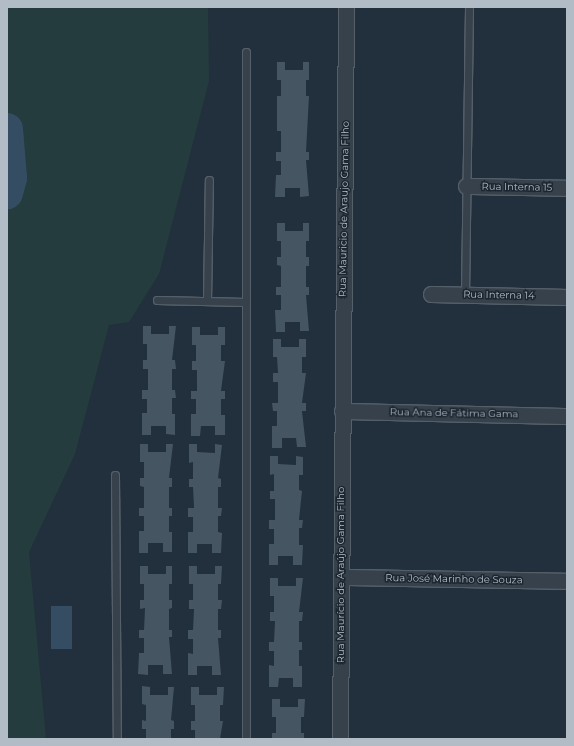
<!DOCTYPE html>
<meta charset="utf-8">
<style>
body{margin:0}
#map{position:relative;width:574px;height:746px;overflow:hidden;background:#222f3c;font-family:Montserrat,sans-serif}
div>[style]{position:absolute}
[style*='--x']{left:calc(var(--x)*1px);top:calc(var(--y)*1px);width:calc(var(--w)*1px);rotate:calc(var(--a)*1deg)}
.green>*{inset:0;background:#243c3d}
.water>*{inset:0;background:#354d63;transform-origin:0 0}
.river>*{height:32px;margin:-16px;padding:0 16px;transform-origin:16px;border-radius:16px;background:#354d63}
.building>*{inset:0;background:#465562}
.roads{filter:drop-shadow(1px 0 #545f6a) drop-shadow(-1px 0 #545f6a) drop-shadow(0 1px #545f6a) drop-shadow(0 -1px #545f6a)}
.service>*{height:7px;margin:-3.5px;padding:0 3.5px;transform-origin:3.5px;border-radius:3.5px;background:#36414c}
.minor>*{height:15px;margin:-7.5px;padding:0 7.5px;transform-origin:7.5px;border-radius:7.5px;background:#36414c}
span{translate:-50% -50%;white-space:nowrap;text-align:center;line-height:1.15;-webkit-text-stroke:3px #1b2630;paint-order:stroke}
.street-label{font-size:10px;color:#b1bcc7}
.frame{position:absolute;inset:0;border:8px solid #b1bcc7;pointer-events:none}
</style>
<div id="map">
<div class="green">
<div style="clip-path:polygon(7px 7px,208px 7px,209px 81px,159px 274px,129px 322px,109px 325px,75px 454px,29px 552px,46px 739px,7px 739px)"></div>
</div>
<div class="water">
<div style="left:51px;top:606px;width:21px;height:43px"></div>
</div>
<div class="river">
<div style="--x:7;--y:129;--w:49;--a:85.3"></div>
<div style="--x:11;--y:178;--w:16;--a:105"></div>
</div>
<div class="building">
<div style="clip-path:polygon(277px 62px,285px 62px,285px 70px,303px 70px,303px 62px,309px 62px,309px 80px,306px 80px,306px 96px,309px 96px,306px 152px,309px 152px,309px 160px,306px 160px,309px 196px,300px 197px,300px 188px,285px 188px,285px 197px,275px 197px,276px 175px,281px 175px,281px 161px,276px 161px,276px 152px,281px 152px,281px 131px,277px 131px,277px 96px,281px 96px,281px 80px,277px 80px)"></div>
<div style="clip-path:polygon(277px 223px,285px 223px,285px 231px,303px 231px,303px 223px,309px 223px,309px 241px,306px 241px,306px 257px,309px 257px,309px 266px,306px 266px,306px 287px,309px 287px,309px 295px,306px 295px,309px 331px,300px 331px,300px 322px,285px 322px,285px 332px,276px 332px,275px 310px,281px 310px,281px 295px,276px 295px,276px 287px,281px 287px,281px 266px,277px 265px,277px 257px,281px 257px,281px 241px,277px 241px)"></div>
<div style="clip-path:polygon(143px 326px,151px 326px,151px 334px,169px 334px,169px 326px,176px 326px,172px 360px,175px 360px,176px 369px,172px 369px,172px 390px,175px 390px,176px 398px,172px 398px,172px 414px,175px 414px,175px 435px,166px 434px,166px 426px,151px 426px,151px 435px,142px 435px,142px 413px,147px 413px,147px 399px,142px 399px,142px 390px,148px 390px,148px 369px,143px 369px,143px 360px,147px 360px,147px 344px,143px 344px)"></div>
<div style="clip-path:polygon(192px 327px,200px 327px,200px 335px,218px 335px,218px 327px,225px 327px,225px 345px,221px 345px,221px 361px,225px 361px,221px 391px,225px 391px,225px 399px,221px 399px,221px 415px,225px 415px,225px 435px,215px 435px,215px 426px,201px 426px,200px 436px,191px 436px,191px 414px,196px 414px,196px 399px,191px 399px,191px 391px,197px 391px,197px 370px,192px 370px,192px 361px,196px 361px,196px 345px,192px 345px)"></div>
<div style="clip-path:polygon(273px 339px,281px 339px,281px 347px,299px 347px,299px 339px,306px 339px,306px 357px,302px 357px,302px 373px,306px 373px,302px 403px,306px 403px,306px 411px,302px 411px,306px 447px,297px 447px,296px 438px,282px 438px,282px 448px,272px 448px,272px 426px,277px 426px,277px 411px,273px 411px,272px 403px,278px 403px,278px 382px,273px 382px,273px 373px,278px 373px,277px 357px,273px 357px)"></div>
<div style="clip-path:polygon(140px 444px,148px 444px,148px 452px,166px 452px,166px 444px,173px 444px,169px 478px,172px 478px,172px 487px,169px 487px,169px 508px,172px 508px,172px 516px,169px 516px,169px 532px,172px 532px,172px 552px,163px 552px,163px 543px,148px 543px,148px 553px,139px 553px,139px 531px,144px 531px,144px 516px,139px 516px,139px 508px,144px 508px,144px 487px,140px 486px,140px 478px,144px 478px,144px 462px,140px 462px)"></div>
<div style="clip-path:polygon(189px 444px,197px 444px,197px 452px,215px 453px,215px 444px,222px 445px,218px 478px,221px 479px,221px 487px,218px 487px,218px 508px,222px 508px,221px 516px,218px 516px,218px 532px,222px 533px,221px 553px,212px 553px,212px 544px,197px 544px,197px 553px,188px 553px,188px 532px,193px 532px,193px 517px,188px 517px,188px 508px,194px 508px,193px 487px,189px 487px,189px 479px,193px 479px,193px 462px,189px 463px)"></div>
<div style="clip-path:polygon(270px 456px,278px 456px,278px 464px,296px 465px,296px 456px,303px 457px,303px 475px,299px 475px,299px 490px,302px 491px,299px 520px,303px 520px,302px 528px,299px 528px,299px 545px,303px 545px,302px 565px,293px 565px,293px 556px,278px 556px,278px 565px,269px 565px,269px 544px,274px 544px,274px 529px,269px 529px,269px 520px,275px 520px,275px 499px,270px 499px,270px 491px,274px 491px,274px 474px,270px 475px)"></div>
<div style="clip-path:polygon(140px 566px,148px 566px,148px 574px,166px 574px,166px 566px,172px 566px,172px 584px,169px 584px,169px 600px,172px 600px,172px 608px,169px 609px,169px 630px,172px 630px,172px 637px,169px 637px,172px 674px,163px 674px,163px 665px,148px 665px,148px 675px,138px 674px,139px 653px,144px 653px,144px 638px,139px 638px,139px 630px,144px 630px,145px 608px,140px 609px,140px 600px,144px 600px,144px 584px,140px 584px)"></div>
<div style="clip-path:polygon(189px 566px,197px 566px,197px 574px,215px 574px,215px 566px,222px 566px,221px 584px,218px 584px,218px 600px,222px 600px,221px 609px,218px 609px,218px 630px,221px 630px,221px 638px,218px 638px,221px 675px,212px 675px,212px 666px,197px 666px,197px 675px,188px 675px,188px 653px,193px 654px,193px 639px,188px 639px,188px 630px,193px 630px,194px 609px,189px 609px,189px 600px,193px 600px,193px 584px,189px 584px)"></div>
<div style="clip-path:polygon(270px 578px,278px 578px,278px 586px,296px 586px,296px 578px,303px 578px,299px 612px,303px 612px,302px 621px,299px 621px,299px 642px,302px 642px,302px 650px,299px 650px,299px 666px,302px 666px,302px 687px,293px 687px,293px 678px,279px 678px,278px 687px,269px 687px,269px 665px,274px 666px,274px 651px,269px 651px,269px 642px,274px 642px,275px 621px,270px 621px,270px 612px,274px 612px,274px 596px,270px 596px)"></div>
<div style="clip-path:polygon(142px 686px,150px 687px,150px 695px,168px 695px,168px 687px,174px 687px,171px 720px,174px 721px,174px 729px,171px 729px,171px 739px,146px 739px,146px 729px,142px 729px,142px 720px,146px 721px,146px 705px,142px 704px)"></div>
<div style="clip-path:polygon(191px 687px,199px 687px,199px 695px,217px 695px,217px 687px,224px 687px,223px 705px,220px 705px,220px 721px,223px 721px,220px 739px,195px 739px,195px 730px,191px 730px,191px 721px,195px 721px,195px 705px,191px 705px)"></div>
<div style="clip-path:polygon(272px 699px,280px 699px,280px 707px,298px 707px,298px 699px,305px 699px,304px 717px,301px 717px,301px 733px,304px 733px,304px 739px,272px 739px,272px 733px,276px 733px,276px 717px,272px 717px)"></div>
</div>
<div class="roads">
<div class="service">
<div style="--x:246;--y:52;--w:687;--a:90"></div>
<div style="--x:465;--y:295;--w:288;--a:-89.2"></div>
<div style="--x:157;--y:300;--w:89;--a:1.3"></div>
<div style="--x:207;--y:301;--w:121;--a:-89.1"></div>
<div style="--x:115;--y:475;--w:264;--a:89.6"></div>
</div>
<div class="minor">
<div style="--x:466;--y:186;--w:101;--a:1.1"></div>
<div style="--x:431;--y:294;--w:136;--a:1.3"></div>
<div style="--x:342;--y:411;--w:225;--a:1.3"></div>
<div style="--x:341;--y:577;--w:226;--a:1"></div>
<div style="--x:340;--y:739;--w:732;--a:-89.53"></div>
</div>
</div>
<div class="street-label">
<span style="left:517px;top:187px;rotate:1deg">Rua Interna 15</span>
<span style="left:344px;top:209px;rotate:-89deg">Rua Mauricio de Araujo Gama Filho</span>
<span style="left:499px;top:295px;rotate:1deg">Rua Interna 14</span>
<span style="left:454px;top:413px;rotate:1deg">Rua Ana de Fátima Gama</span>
<span style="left:341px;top:575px;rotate:-90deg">Rua Maurício de Araújo Gama Filho</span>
<span style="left:454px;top:579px;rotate:1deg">Rua José Marinho de Souza</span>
</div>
<div class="frame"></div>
</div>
